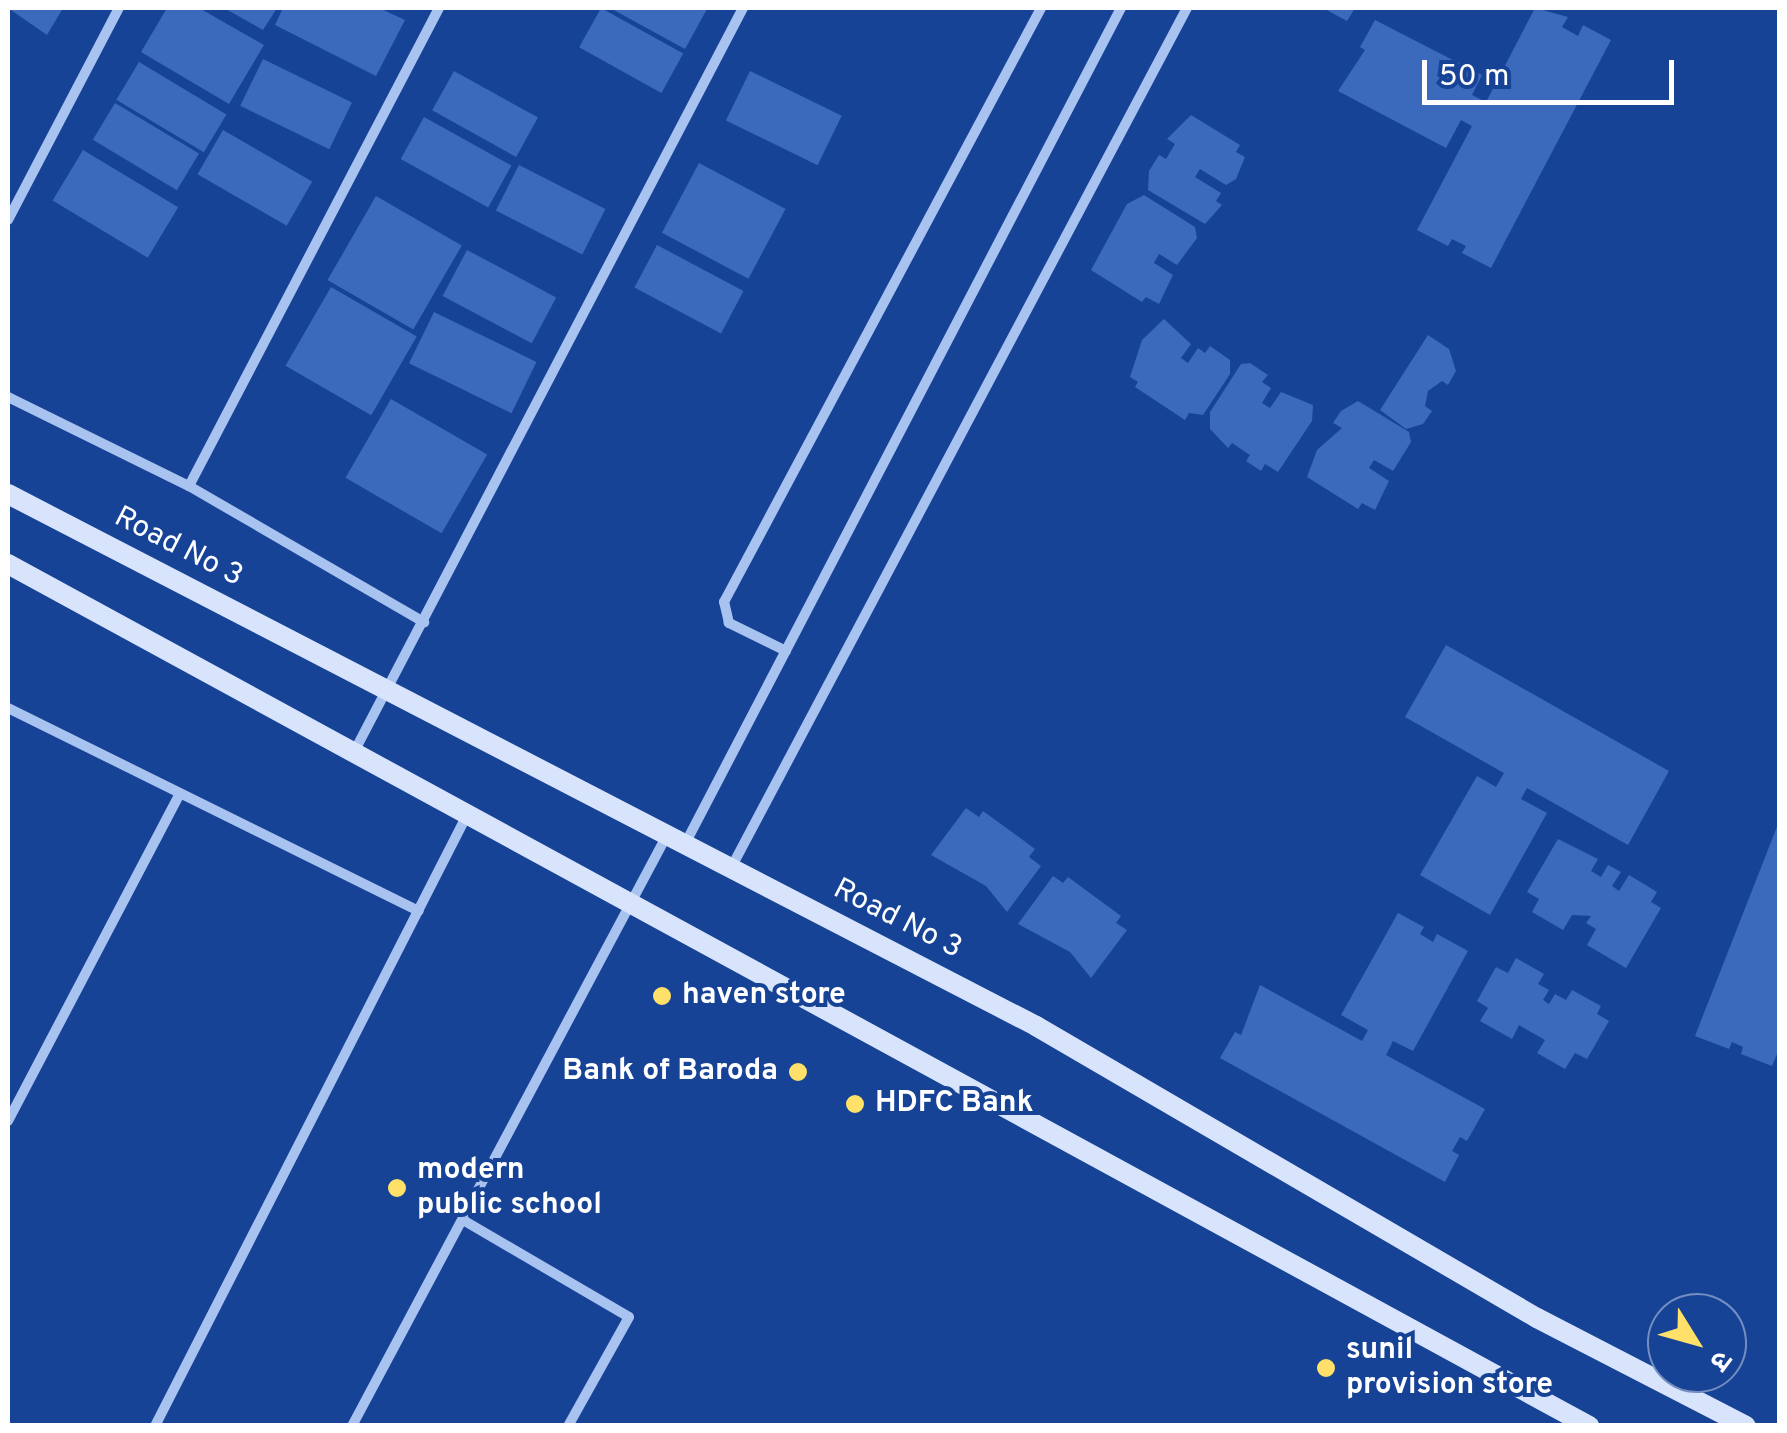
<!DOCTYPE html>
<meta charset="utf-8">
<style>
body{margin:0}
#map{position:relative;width:1787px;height:1433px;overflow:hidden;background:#174397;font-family:Overpass,"Noto Sans Devanagari",sans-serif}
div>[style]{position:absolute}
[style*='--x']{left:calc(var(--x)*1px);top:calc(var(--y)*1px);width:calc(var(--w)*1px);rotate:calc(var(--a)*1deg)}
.building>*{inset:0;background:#3b69bc;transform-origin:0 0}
.street>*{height:10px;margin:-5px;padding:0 5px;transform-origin:5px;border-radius:5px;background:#a9c3f1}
.secondary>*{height:20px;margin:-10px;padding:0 10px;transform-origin:10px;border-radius:10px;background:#d8e4fc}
.dots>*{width:28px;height:28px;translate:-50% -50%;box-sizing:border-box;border:5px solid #174397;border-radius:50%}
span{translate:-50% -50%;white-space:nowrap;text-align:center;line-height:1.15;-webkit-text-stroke:8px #174397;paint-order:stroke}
.street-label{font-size:30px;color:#fff}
.poi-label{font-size:30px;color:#fff;font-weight:700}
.left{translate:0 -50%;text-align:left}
.right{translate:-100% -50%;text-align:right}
.frame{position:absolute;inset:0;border:10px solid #fff;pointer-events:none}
.north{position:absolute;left:1647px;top:1293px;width:100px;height:100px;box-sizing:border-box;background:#174397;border:2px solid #748ec1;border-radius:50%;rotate:127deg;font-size:28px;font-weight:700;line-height:40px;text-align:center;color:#fff}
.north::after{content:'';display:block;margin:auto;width:35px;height:45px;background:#ffe169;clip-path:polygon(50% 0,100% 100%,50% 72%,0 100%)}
.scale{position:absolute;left:1422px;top:60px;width:252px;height:45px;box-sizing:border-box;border:5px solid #fff;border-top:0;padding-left:12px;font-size:30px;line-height:35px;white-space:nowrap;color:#fff;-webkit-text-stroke:8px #174397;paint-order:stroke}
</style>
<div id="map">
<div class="building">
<div style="clip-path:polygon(8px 8px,63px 8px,47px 35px)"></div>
<div style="clip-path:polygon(167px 8px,199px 8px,264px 45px,229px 104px,141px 52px)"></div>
<div style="clip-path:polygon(224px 8px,277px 8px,263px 30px)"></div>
<div style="clip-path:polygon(283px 8px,379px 8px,405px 20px,376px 76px,275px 25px)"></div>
<div style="left:601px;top:8px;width:94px;height:45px;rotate:29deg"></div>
<div style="clip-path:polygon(610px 8px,704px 8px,707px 9px,685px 49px)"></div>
<div style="clip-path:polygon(1323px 8px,1355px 8px,1347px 21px)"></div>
<div style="clip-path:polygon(1535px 8px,1568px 17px,1562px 27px,1578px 36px,1583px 25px,1611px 40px,1491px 268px,1462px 253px,1466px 246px,1452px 239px,1448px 246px,1417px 230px,1472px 126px,1461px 120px,1446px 148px,1338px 91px,1365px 50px,1360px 47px,1375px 20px,1482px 75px,1472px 95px,1486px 102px)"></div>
<div style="left:263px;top:59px;width:99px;height:52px;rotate:26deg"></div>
<div style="left:139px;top:62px;width:102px;height:44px;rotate:31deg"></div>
<div style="left:454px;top:71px;width:96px;height:45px;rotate:29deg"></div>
<div style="left:750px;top:71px;width:102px;height:55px;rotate:26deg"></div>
<div style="left:115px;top:103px;width:98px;height:43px;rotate:31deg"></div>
<div style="clip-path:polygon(1191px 115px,1240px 145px,1236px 152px,1245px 157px,1236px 179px,1226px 185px,1200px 169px,1195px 177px,1221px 193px,1216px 201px,1222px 205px,1205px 224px,1148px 190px,1149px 171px,1159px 155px,1166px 159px,1175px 144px,1167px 139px)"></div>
<div style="left:424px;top:117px;width:100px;height:48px;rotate:29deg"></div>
<div style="left:223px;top:130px;width:103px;height:51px;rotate:30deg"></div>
<div style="left:83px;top:150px;width:111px;height:59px;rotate:31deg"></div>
<div style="left:699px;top:163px;width:98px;height:79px;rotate:28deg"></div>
<div style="left:519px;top:165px;width:97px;height:51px;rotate:27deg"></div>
<div style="clip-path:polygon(1144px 195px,1195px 227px,1197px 238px,1177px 265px,1159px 254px,1154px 263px,1173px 275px,1159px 304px,1146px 297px,1142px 302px,1091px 270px,1127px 204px)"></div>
<div style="left:376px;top:196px;width:99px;height:97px;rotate:30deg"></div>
<div style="left:657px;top:245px;width:98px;height:48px;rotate:28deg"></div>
<div style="left:467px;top:250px;width:101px;height:52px;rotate:28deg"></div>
<div style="left:331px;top:287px;width:99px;height:91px;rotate:30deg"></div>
<div style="left:434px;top:312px;width:114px;height:57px;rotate:26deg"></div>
<div style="clip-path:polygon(1164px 319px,1191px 344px,1181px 358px,1188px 363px,1198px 348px,1205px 353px,1210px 346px,1230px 360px,1230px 374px,1203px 415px,1189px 413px,1185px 420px,1135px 387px,1138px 382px,1130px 377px,1142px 340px)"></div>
<div style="clip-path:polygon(1428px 335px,1449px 349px,1456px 371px,1448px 385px,1442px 381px,1428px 391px,1425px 406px,1432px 411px,1423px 424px,1406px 429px,1380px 410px)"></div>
<div style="clip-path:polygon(1250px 363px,1268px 375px,1262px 382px,1271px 388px,1262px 403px,1270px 408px,1281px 392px,1313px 405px,1312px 421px,1278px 472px,1265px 464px,1261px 471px,1246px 461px,1250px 455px,1232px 443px,1228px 448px,1210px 429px,1210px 412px,1241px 364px)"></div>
<div style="left:391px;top:399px;width:111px;height:91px;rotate:30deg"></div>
<div style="clip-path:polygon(1358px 401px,1409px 432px,1411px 442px,1393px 471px,1374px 460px,1369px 468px,1389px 481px,1375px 510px,1362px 503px,1358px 509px,1307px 477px,1317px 450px,1342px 428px,1333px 423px,1341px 411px)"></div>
<div style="clip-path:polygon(1446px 645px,1669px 771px,1628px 845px,1527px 788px,1521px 799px,1547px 813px,1490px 915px,1420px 875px,1477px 776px,1496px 787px,1504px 773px,1405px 717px)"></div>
<div style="clip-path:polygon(966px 808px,979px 817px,983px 811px,1035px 849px,1029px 857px,1041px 866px,1007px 912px,986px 886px,931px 855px)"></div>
<div style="clip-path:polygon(1780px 819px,1780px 1047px,1772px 1066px,1741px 1054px,1743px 1047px,1732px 1042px,1729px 1049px,1695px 1036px)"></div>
<div style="clip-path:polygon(1558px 839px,1598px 859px,1591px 871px,1601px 877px,1608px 865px,1621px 872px,1612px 886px,1619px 891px,1629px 875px,1657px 892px,1651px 902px,1661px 908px,1626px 968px,1587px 945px,1596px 929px,1586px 923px,1591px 916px,1572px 915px,1563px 930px,1532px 912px,1539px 899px,1527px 892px)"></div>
<div style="clip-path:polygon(1053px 876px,1063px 883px,1068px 877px,1121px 916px,1116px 923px,1127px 930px,1091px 978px,1070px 952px,1018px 924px)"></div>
<div style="clip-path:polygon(1398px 913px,1424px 927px,1420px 934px,1433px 942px,1437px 934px,1468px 951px,1413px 1051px,1393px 1041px,1386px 1055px,1485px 1109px,1467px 1141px,1460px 1137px,1452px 1151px,1459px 1155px,1445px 1182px,1220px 1058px,1235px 1032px,1241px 1035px,1260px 985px,1362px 1041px,1368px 1030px,1341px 1015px)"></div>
<div style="clip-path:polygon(1516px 958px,1544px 974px,1538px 984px,1549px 990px,1543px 1000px,1549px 1004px,1555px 994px,1566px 1000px,1572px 990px,1601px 1006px,1597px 1014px,1609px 1021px,1587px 1059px,1575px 1053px,1565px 1069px,1537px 1053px,1545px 1040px,1519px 1025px,1512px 1039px,1480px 1021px,1488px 1008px,1477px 1001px,1496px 967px,1508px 973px)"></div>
</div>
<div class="street">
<div style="--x:8;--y:220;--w:239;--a:-62.4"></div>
<div style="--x:8;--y:397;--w:202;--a:26.2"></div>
<div style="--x:189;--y:486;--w:272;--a:30.1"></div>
<div style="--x:189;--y:486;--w:539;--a:-62.39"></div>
<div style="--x:786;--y:651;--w:64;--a:-153.8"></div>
<div style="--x:729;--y:623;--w:22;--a:-103"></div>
<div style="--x:724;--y:602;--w:673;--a:-61.91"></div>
<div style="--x:8;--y:708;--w:458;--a:26.3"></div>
<div style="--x:354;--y:752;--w:840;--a:-62.4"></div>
<div style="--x:685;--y:844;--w:943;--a:-62.46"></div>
<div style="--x:731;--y:868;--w:973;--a:-62.07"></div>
<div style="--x:8;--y:1121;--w:370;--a:-62.3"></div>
<div style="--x:463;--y:1220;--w:192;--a:30.3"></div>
<div style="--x:629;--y:1317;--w:125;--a:119.2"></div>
<div style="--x:155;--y:1426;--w:686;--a:-62.95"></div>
<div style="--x:352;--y:1426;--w:670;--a:-61.94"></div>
</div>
<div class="secondary">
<div style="--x:8;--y:494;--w:1158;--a:27.36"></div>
<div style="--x:1036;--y:1026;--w:580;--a:30.24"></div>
<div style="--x:1537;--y:1318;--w:235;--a:27.3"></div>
<div style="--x:8;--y:564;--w:1801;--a:28.6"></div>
</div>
<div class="dots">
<div style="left:662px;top:996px;background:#ffe169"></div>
<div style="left:798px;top:1072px;background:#ffe169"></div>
<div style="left:855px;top:1104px;background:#ffe169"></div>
<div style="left:397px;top:1188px;background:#ffe169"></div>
<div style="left:1326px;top:1368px;background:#ffe169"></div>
</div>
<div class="street-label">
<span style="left:178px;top:548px;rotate:27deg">Road No 3</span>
<span style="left:897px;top:920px;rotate:27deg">Road No 3</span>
</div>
<div class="poi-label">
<span class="left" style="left:682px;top:996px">haven store</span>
<span class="right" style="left:778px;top:1072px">Bank of Baroda</span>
<span class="left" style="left:875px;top:1104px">HDFC Bank</span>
<span class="left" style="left:417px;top:1188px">modern<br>public school</span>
<span class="left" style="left:1346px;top:1368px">sunil<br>provision store</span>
</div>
<div class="frame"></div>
<div class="north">उ</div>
<div class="scale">50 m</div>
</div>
